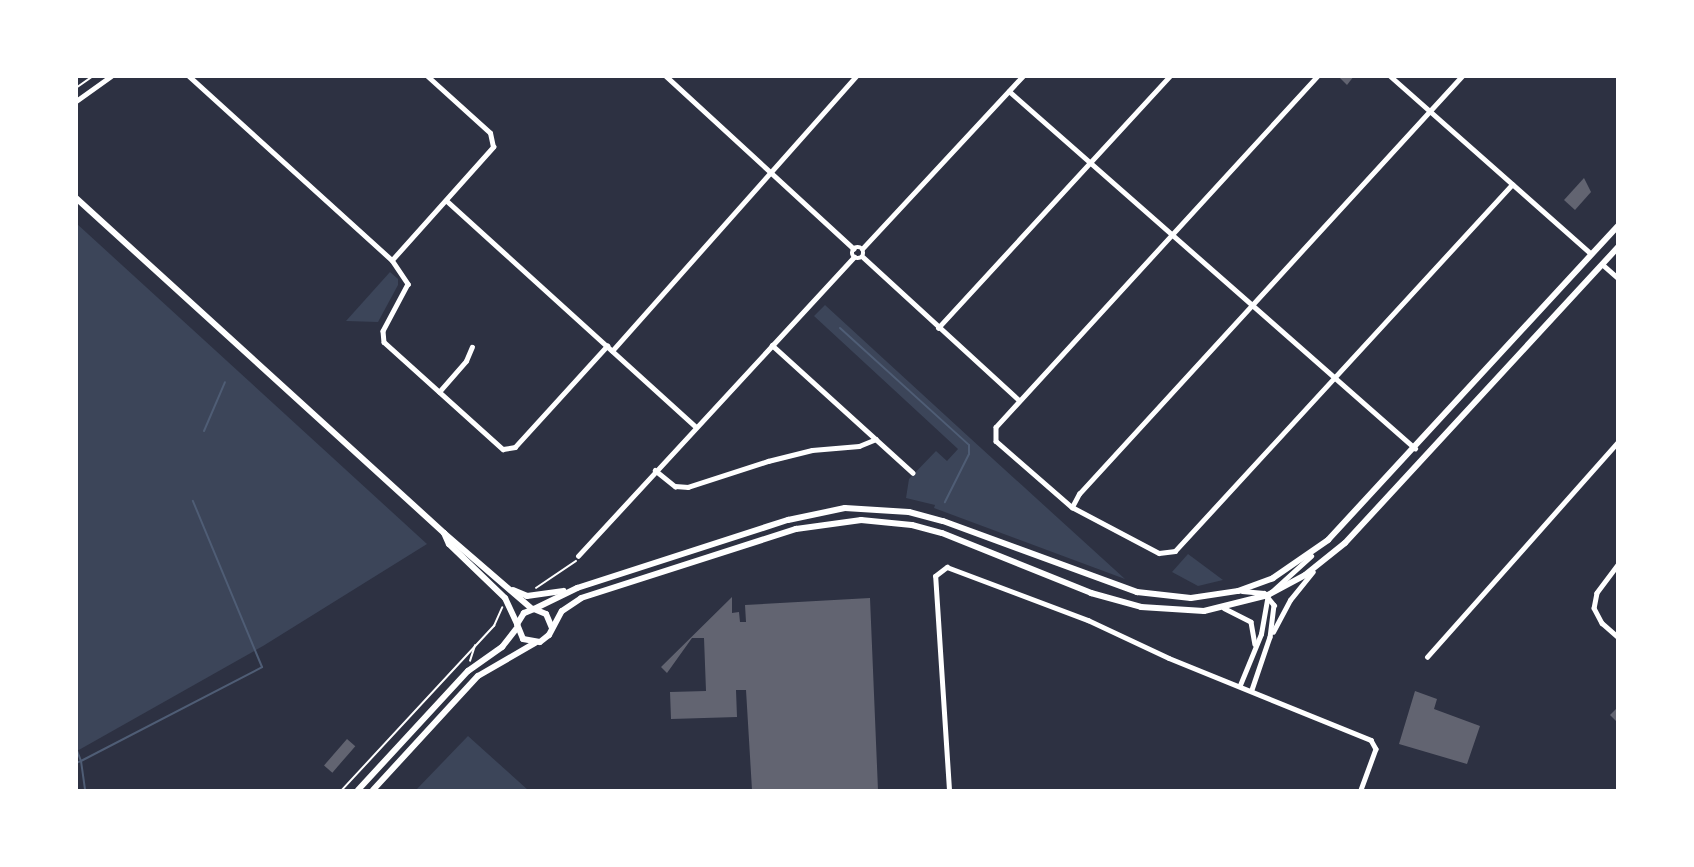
<!DOCTYPE html>
<style>
body{margin:0}
#map{position:relative;width:1694px;height:867px;overflow:hidden;background:#2d3142;font-family:"Zilla Slab",serif}
div>[style]{position:absolute}
[style*='--x']{left:calc(var(--x)*1px);top:calc(var(--y)*1px);width:calc(var(--w)*1px);rotate:calc(var(--a)*1deg)}
.green>*{inset:0;background:#3c4559}
.stream>*{height:2px;margin:-1px;padding:0 1px;transform-origin:1px;border-radius:1px;background:#4f5d75}
.building>*{inset:0;background:#626471;transform-origin:0 0}
.path>*{height:1.5px;margin:-0.75px;padding:0 0.75px;transform-origin:0.75px;border-radius:0.75px;background:#fff}
.minor>*{height:4.5px;margin:-2.25px;padding:0 2.25px;transform-origin:2.25px;border-radius:2.25px;background:#fff}
.minor>.ring{margin:-2.25px;padding:0;box-sizing:content-box;background:none;border:4.5px solid #fff;border-radius:50%}
.tertiary>*{height:5px;margin:-2.5px;padding:0 2.5px;transform-origin:2.5px;border-radius:2.5px;background:#fff}
.secondary>*{height:6px;margin:-3px;padding:0 3px;transform-origin:3px;border-radius:3px;background:#fff}
span{translate:-50% -50%;white-space:nowrap;text-align:center;line-height:1.15;-webkit-text-stroke:6px #fff;paint-order:stroke}
.frame{position:absolute;inset:0;border:78px solid #fff;pointer-events:none}
</style>
<div id="map">
<div class="green">
<div style="clip-path:polygon(76px 223px,427px 544px,263px 646px,77px 751px)"></div>
<div style="clip-path:polygon(390px 272px,398px 279px,398px 285px,378px 322px,346px 321px)"></div>
<div style="clip-path:polygon(825px 305px,970px 438px,1125px 579px,934px 508px,935px 505px,906px 498px,909px 479px,936px 451px,947px 461px,958px 449px,814px 316px)"></div>
<div style="clip-path:polygon(1188px 554px,1223px 580px,1198px 586px,1172px 572px)"></div>
<div style="clip-path:polygon(468px 736px,528px 790px,416px 790px)"></div>
</div>
<div class="stream">
<div style="--x:840;--y:328;--w:174;--a:42.2"></div>
<div style="--x:969;--y:445;--w:9;--a:90"></div>
<div style="--x:969;--y:454;--w:54;--a:116.6"></div>
<div style="--x:204;--y:431;--w:53;--a:-66.8"></div>
<div style="--x:76;--y:748;--w:14;--a:69"></div>
<div style="--x:81;--y:761;--w:204;--a:-27.4"></div>
<div style="--x:262;--y:667;--w:180;--a:-112.6"></div>
<div style="--x:76;--y:763;--w:5;--a:-22"></div>
<div style="--x:81;--y:761;--w:29;--a:82"></div>
</div>
<div class="building">
<div style="clip-path:polygon(1338px 76px,1354px 76px,1347px 85px)"></div>
<div style="clip-path:polygon(1584px 178px,1591px 192px,1575px 210px,1564px 200px)"></div>
<div style="clip-path:polygon(732px 597px,732px 613px,739px 612px,740px 622px,746px 622px,745px 605px,870px 598px,878px 790px,752px 790px,746px 690px,736px 690px,737px 717px,671px 719px,670px 692px,706px 691px,704px 638px,692px 638px,667px 673px,661px 667px)"></div>
<div style="clip-path:polygon(1415px 691px,1437px 699px,1434px 709px,1480px 726px,1467px 764px,1399px 744px)"></div>
<div style="clip-path:polygon(1618px 707px,1618px 723px,1610px 715px)"></div>
<div style="left:347px;top:739px;width:11px;height:35px;rotate:41deg"></div>
</div>
<div class="path">
<div style="--x:76;--y:88;--w:21;--a:-35"></div>
<div style="--x:536;--y:588;--w:48;--a:-34"></div>
<div style="--x:470;--y:661;--w:16;--a:-72"></div>
<div style="--x:342;--y:790;--w:224;--a:-47.2"></div>
<div style="--x:494;--y:626;--w:20;--a:-66"></div>
</div>
<div class="minor">
<div style="--x:189;--y:76;--w:274;--a:42.2"></div>
<div style="--x:392;--y:260;--w:29;--a:56"></div>
<div style="--x:408;--y:284;--w:53;--a:118"></div>
<div style="--x:383;--y:331;--w:11;--a:85"></div>
<div style="--x:384;--y:342;--w:160;--a:42"></div>
<div style="--x:503;--y:449;--w:12;--a:-9"></div>
<div style="--x:515;--y:447;--w:137;--a:-47.7"></div>
<div style="--x:666;--y:76;--w:255;--a:42.6"></div>
<div style="--x:1318;--y:76;--w:476;--a:132.5"></div>
<div style="--x:996;--y:427;--w:14;--a:90"></div>
<div style="--x:996;--y:441;--w:101;--a:41"></div>
<div style="--x:1072;--y:507;--w:98;--a:27.9"></div>
<div style="--x:1159;--y:553;--w:16;--a:-7"></div>
<div style="--x:1175;--y:551;--w:498;--a:-47.4"></div>
<div style="--x:1009;--y:91;--w:541;--a:41.33"></div>
<div style="--x:447;--y:201;--w:335;--a:42.2"></div>
<div class="ring" style="left:852.5px;top:247.5px;width:6.5px;height:6.5px"></div>
<div style="--x:862;--y:249;--w:236;--a:-47.1"></div>
<div style="--x:863;--y:257;--w:212;--a:42.5"></div>
<div style="--x:392;--y:260;--w:152;--a:-48.2"></div>
<div style="--x:493;--y:147;--w:14;--a:-102"></div>
<div style="--x:490;--y:133;--w:85;--a:-137.9"></div>
<div style="--x:1602;--y:264;--w:21;--a:41"></div>
<div style="--x:938;--y:328;--w:343;--a:-47.4"></div>
<div style="--x:772;--y:345;--w:190;--a:42.2"></div>
<div style="--x:612;--y:351;--w:368;--a:-48.4"></div>
<div style="--x:439;--y:392;--w:41;--a:-48.9"></div>
<div style="--x:466;--y:361;--w:15;--a:-67"></div>
<div style="--x:655;--y:470;--w:26;--a:39"></div>
<div style="--x:675;--y:486;--w:13;--a:4"></div>
<div style="--x:688;--y:487;--w:84;--a:-18"></div>
<div style="--x:768;--y:461;--w:45;--a:-14"></div>
<div style="--x:812;--y:450;--w:47;--a:-4.9"></div>
<div style="--x:859;--y:446;--w:18;--a:-22"></div>
<div style="--x:1072;--y:507;--w:15;--a:-62"></div>
<div style="--x:1079;--y:494;--w:567;--a:-47.5"></div>
<div style="--x:578;--y:556;--w:407;--a:-47.3"></div>
<div style="--x:1618;--y:565;--w:35;--a:127"></div>
<div style="--x:1597;--y:593;--w:15;--a:101"></div>
<div style="--x:1594;--y:608;--w:17;--a:62"></div>
<div style="--x:1602;--y:623;--w:21;--a:41"></div>
<div style="--x:1242;--y:591;--w:22;--a:5"></div>
<div style="--x:1264;--y:593;--w:16;--a:50"></div>
<div style="--x:1274;--y:605;--w:32;--a:97"></div>
<div style="--x:1270;--y:637;--w:56;--a:108.8"></div>
<div style="--x:1224;--y:608;--w:30;--a:27"></div>
<div style="--x:1251;--y:622;--w:22;--a:80"></div>
<div style="--x:1273;--y:632;--w:36;--a:-62"></div>
<div style="--x:1290;--y:600;--w:36;--a:-51"></div>
<div style="--x:1427;--y:657;--w:288;--a:-48.4"></div>
<div style="--x:1240;--y:685;--w:55;--a:-67.6"></div>
<div style="--x:1261;--y:634;--w:40;--a:-80"></div>
<div style="--x:1268;--y:595;--w:58;--a:-42.2"></div>
<div style="--x:949;--y:790;--w:214;--a:-93.7"></div>
<div style="--x:935;--y:576;--w:15;--a:-37"></div>
<div style="--x:947;--y:567;--w:151;--a:20.6"></div>
<div style="--x:1088;--y:620;--w:89;--a:25.1"></div>
<div style="--x:1169;--y:658;--w:218;--a:22.1"></div>
<div style="--x:1371;--y:740;--w:10;--a:61"></div>
<div style="--x:1376;--y:749;--w:44;--a:110.1"></div>
</div>
<div class="tertiary">
<div style="--x:1390;--y:76;--w:268;--a:41.5"></div>
<div style="--x:76;--y:101;--w:43;--a:-35.5"></div>
</div>
<div class="secondary">
<div style="--x:76;--y:198;--w:498;--a:42.3"></div>
<div style="--x:444;--y:533;--w:12;--a:66"></div>
<div style="--x:449;--y:544;--w:78;--a:44"></div>
<div style="--x:505;--y:598;--w:29;--a:65"></div>
<div style="--x:444;--y:533;--w:116;--a:40.8"></div>
<div style="--x:513;--y:590;--w:15;--a:23"></div>
<div style="--x:527;--y:596;--w:37;--a:-8"></div>
<div style="--x:534;--y:609;--w:48;--a:-26"></div>
<div style="--x:577;--y:588;--w:222;--a:-17.9"></div>
<div style="--x:788;--y:520;--w:58;--a:-11.9"></div>
<div style="--x:845;--y:508;--w:64;--a:3.6"></div>
<div style="--x:909;--y:512;--w:35;--a:15"></div>
<div style="--x:943;--y:521;--w:207;--a:20.1"></div>
<div style="--x:1137;--y:592;--w:54;--a:6.3"></div>
<div style="--x:1191;--y:598;--w:48;--a:-8.5"></div>
<div style="--x:1238;--y:591;--w:37;--a:-20"></div>
<div style="--x:1273;--y:578;--w:67;--a:-34.6"></div>
<div style="--x:1328;--y:540;--w:427;--a:-47.3"></div>
<div style="--x:552;--y:628;--w:15;--a:-113"></div>
<div style="--x:546;--y:614;--w:13;--a:-157"></div>
<div style="--x:534;--y:609;--w:11;--a:158"></div>
<div style="--x:524;--y:613;--w:13;--a:122"></div>
<div style="--x:517;--y:624;--w:16;--a:68"></div>
<div style="--x:523;--y:639;--w:17;--a:10"></div>
<div style="--x:540;--y:642;--w:11;--a:-38"></div>
<div style="--x:549;--y:635;--w:27;--a:-62"></div>
<div style="--x:562;--y:611;--w:23;--a:-34"></div>
<div style="--x:581;--y:598;--w:226;--a:-17.8"></div>
<div style="--x:796;--y:529;--w:66;--a:-7.9"></div>
<div style="--x:861;--y:520;--w:51;--a:5.6"></div>
<div style="--x:912;--y:525;--w:31;--a:15"></div>
<div style="--x:942;--y:533;--w:161;--a:21.9"></div>
<div style="--x:1091;--y:593;--w:52;--a:15.6"></div>
<div style="--x:1141;--y:607;--w:63;--a:3.6"></div>
<div style="--x:1204;--y:611;--w:66;--a:-14"></div>
<div style="--x:1268;--y:595;--w:42;--a:-28.4"></div>
<div style="--x:1305;--y:575;--w:51;--a:-38.7"></div>
<div style="--x:1345;--y:543;--w:403;--a:-47.3"></div>
<div style="--x:358;--y:790;--w:162;--a:-47.3"></div>
<div style="--x:468;--y:671;--w:42;--a:-35.2"></div>
<div style="--x:502;--y:647;--w:24;--a:-52"></div>
<div style="--x:373;--y:790;--w:155;--a:-47.4"></div>
<div style="--x:478;--y:676;--w:66;--a:-30.1"></div>
</div>
<div class="frame"></div>
</div>
